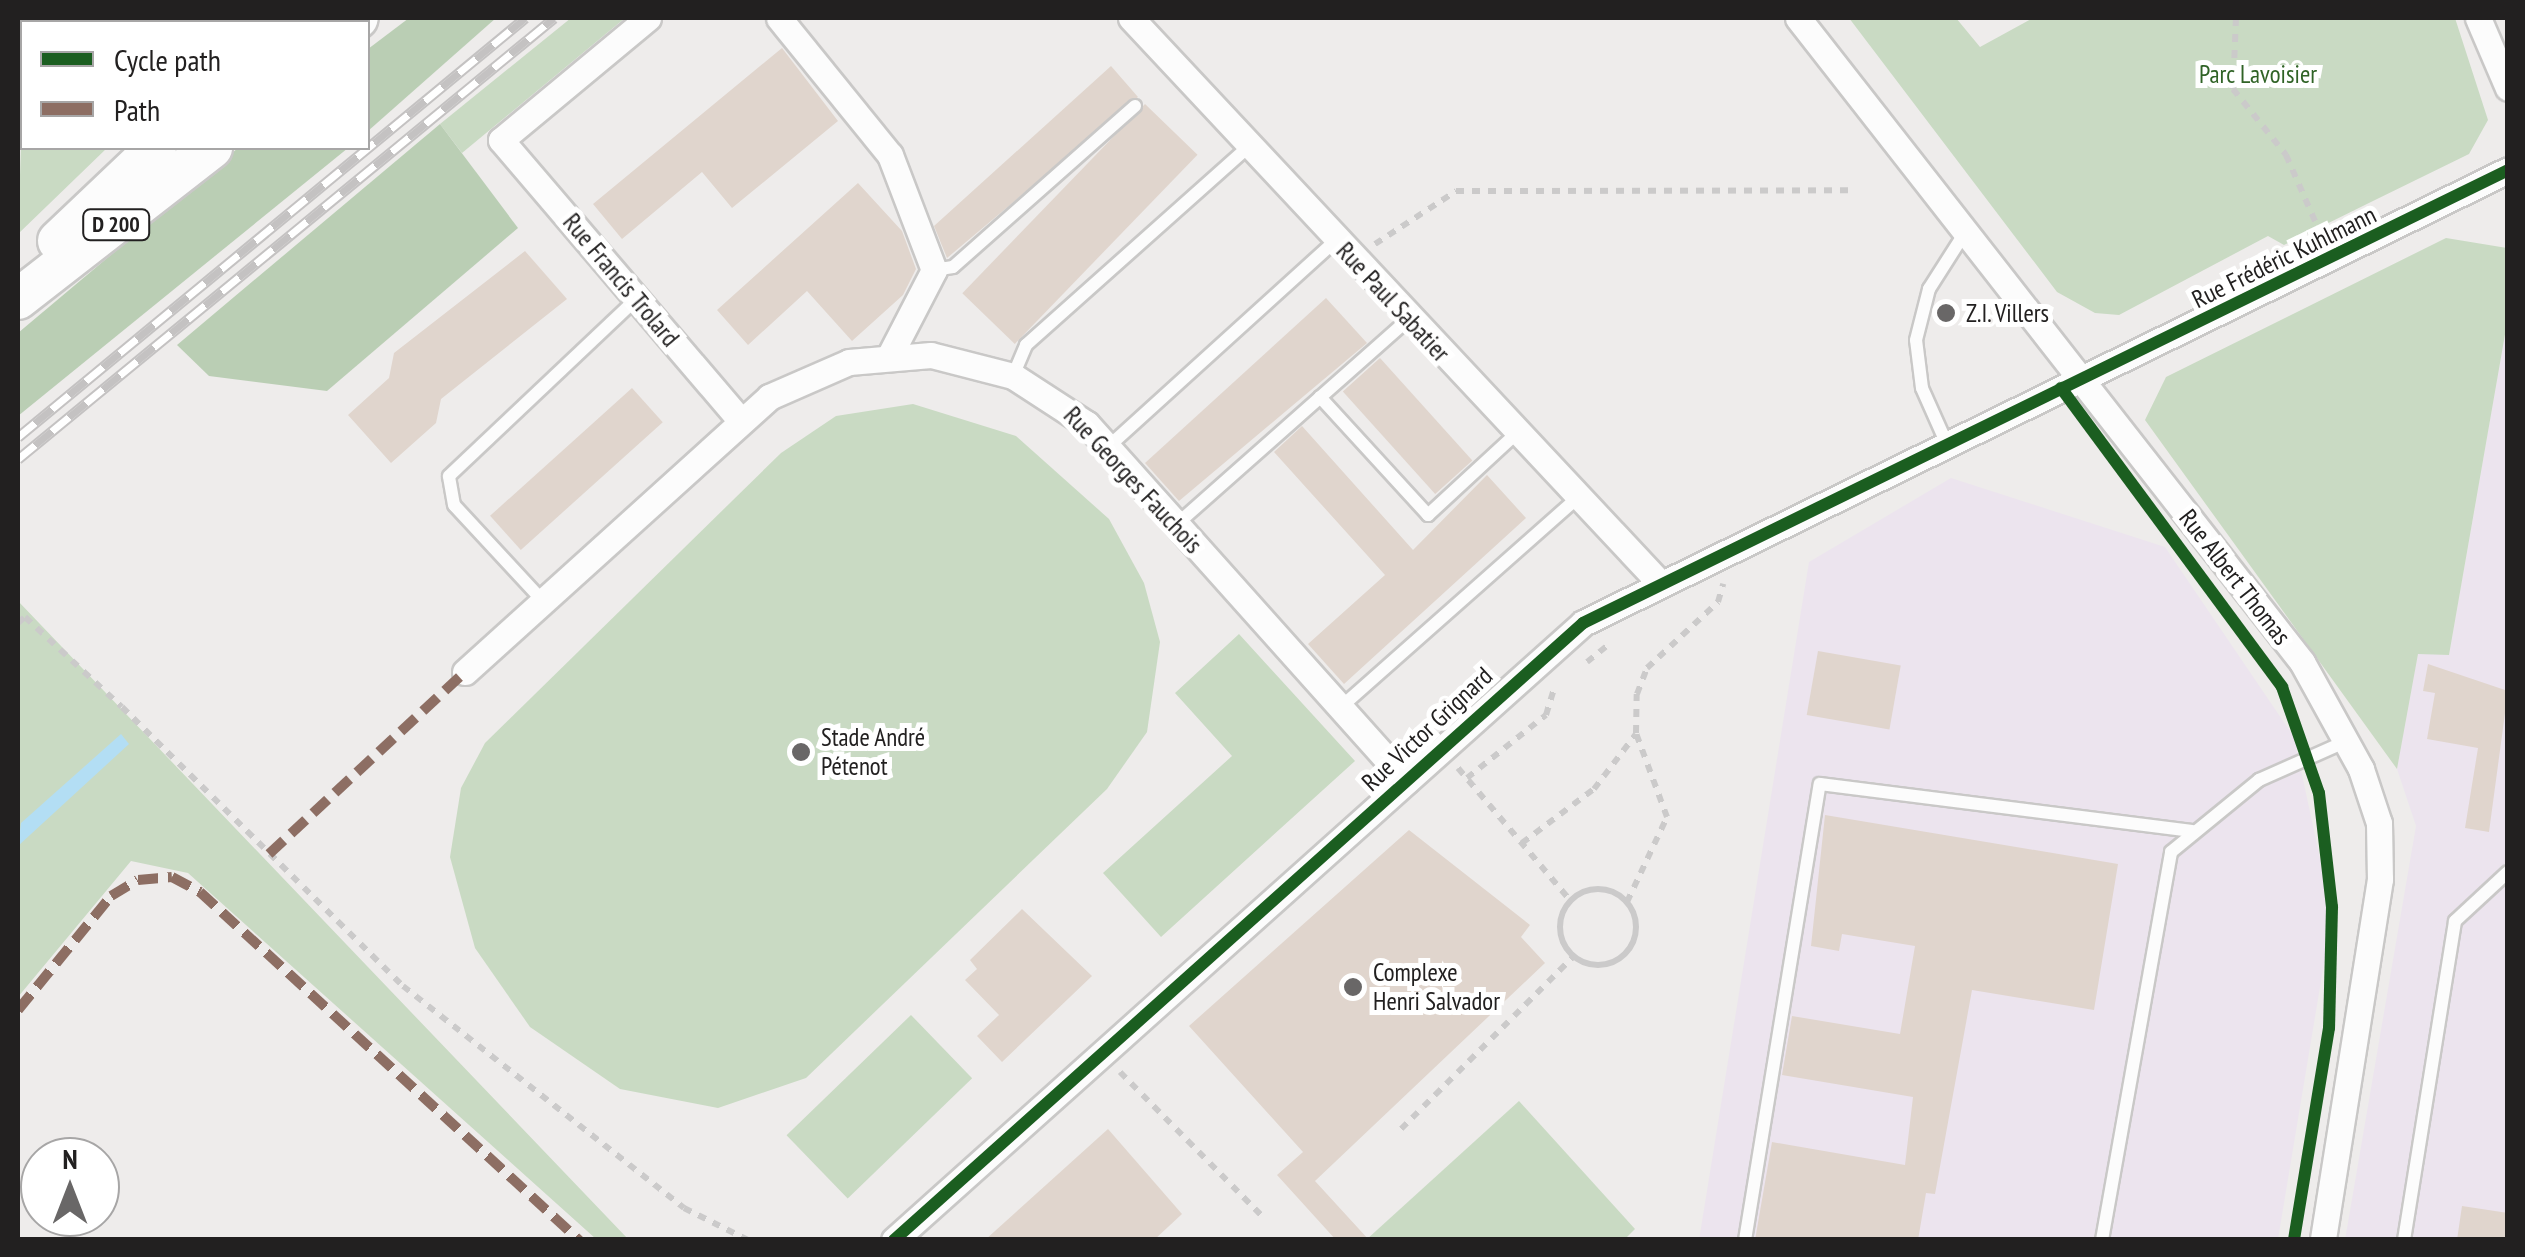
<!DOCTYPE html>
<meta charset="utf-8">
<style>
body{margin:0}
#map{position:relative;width:2525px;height:1257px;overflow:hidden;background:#eeeceb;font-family:"PT Sans Narrow",sans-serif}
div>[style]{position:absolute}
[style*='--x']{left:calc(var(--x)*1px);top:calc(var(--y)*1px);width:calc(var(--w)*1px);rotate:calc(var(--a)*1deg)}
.industrial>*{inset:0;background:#ece4ee}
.green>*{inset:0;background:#c9dac3;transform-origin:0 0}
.forest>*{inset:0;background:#baceb4}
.water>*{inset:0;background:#b3def4}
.building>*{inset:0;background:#e0d5cd;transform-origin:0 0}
.path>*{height:6px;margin-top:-3px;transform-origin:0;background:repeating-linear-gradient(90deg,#cbcaca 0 8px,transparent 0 16px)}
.path>.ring{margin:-3px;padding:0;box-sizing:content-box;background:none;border:6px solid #cbcaca;border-radius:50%}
.roads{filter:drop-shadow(2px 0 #c9c8c7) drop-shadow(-2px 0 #c9c8c7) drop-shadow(0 2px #c9c8c7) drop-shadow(0 -2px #c9c8c7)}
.service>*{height:12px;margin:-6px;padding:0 6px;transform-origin:6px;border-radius:6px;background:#fcfcfc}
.minor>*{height:25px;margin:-12.5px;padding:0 12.5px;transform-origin:12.5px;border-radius:12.5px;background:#fcfcfc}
.primary>*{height:40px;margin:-20px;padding:0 20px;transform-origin:20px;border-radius:20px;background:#fcfcfc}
.rail>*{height:11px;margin-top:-5.5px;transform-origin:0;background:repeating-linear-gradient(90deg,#fff 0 22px,#c4c2c2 0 44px);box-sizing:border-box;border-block:2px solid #c4c2c2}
.quiet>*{height:10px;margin-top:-5px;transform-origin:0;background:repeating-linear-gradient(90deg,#8d6e63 0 20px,transparent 0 30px)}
.cycleway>*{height:12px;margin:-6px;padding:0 6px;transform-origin:6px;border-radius:6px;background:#1b5e20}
.dots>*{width:28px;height:28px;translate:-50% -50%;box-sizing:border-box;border:5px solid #fff;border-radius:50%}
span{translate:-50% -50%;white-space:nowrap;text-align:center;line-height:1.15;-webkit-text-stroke:10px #fff;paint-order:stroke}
.shield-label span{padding:2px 8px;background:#fff;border:2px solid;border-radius:8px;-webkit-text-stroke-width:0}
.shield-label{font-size:22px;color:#222020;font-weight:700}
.park-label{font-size:25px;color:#306326}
.street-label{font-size:25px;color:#222020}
.poi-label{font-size:25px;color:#222020}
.left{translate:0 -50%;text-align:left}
.frame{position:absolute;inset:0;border:20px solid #222020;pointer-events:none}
.legend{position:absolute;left:20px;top:20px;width:350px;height:130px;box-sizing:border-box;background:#fff;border:2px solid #a7a6a6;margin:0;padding:12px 18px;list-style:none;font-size:30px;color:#222020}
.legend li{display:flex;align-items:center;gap:20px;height:50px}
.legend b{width:50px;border:2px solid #a7a6a6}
.north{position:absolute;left:20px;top:1137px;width:100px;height:100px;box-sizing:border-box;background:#fff;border:2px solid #a7a6a6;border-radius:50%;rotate:0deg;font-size:28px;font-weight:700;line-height:40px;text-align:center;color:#222020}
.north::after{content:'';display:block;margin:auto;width:35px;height:45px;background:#696767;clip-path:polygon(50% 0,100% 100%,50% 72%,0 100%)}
</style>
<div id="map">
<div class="industrial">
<div style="clip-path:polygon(2507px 323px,2507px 1239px,2345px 1240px,2416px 826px,2397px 769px,2418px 653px,2449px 655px)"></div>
<div style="clip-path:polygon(1951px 478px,2165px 547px,2294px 737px,2332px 915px,2278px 1239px,1699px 1240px,1809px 562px)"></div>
</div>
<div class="green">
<div style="clip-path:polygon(571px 18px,625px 18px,462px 153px,440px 124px)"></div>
<div style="clip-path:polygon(1849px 18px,1956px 18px,1980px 47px,2033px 18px,2455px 18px,2488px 120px,2469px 154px,2373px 201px,2284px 245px,2268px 236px,2119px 315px,2095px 313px,2057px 292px)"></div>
<div style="clip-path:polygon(22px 116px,22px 148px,107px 148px,18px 234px)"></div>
<div style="clip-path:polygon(2446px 238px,2507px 248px,2507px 323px,2449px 655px,2418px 654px,2397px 769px,2145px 420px,2166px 377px)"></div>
<div style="clip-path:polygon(913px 404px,1016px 436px,1109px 519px,1144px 583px,1160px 642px,1147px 732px,1107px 789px,806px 1078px,718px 1108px,620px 1089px,530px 1027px,475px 948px,450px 857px,461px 788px,485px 743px,781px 453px,836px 416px)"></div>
<div style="clip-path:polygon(18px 601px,628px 1239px,596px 1239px,188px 873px,131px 861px,18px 997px)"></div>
<div style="clip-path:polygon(1239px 634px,1355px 761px,1161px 937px,1103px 873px,1232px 756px,1175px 693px)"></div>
<div style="left:911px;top:1015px;width:88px;height:173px;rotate:46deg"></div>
<div style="clip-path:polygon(1519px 1101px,1635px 1229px,1624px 1240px,1366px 1240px)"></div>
</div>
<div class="forest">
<div style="clip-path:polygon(409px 18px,496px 18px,368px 131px,368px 49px)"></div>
<div style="clip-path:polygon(440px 124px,518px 228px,327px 391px,209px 376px,177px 345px)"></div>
<div style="clip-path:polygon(238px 148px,348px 148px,18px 416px,18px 333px)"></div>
</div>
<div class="water">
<div style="clip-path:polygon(121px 734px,129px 744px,18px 846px,21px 823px)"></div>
</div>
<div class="building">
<div style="clip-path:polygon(782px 48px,838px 121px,732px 208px,702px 172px,622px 239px,593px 204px)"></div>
<div style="clip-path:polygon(1111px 66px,1138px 97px,947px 258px,934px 226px)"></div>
<div style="left:1145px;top:104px;width:73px;height:263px;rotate:44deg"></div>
<div style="clip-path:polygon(858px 183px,902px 231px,916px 269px,903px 295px,852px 341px,807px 291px,748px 345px,717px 310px)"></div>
<div style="clip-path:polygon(525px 251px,567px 299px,441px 399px,436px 423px,391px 463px,348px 415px,389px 378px,394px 353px)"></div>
<div style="clip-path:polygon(1326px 298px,1367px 343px,1179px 501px,1145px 463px)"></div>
<div style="left:1380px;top:358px;width:138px;height:50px;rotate:48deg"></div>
<div style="left:632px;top:388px;width:46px;height:191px;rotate:48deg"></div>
<div style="clip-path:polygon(1302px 426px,1413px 550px,1487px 475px,1526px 518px,1344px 684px,1308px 644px,1385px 575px,1274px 452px)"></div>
<div style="left:1818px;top:651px;width:84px;height:65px;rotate:10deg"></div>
<div style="clip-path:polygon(2428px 664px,2508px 691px,2489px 832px,2465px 828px,2478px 748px,2427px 739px,2435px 693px,2423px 691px)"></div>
<div style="clip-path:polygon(1825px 815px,2118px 864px,2094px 1010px,1972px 990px,1935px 1194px,1926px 1193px,1918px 1240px,1755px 1240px,1772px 1142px,1905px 1165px,1913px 1097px,1782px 1075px,1792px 1016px,1900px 1034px,1915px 946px,1842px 934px,1839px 951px,1811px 946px)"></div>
<div style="clip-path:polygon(1409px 830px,1530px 925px,1521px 937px,1545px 963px,1315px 1181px,1369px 1240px,1336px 1240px,1277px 1175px,1303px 1152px,1189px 1026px)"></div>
<div style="clip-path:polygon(1022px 909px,1092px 976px,1002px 1062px,977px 1036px,999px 1015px,965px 980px,977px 969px,970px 960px)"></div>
<div style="clip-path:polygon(1108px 1129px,1182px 1214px,1154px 1240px,985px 1240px)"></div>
<div style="clip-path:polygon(2462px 1206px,2508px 1213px,2508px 1240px,2457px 1240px)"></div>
</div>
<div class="path">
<div style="--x:2236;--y:18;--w:71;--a:92.4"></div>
<div style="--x:2233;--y:89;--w:85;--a:51.2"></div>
<div style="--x:2286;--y:155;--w:80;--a:66.3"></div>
<div style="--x:1375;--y:244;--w:97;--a:-33.2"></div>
<div style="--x:1456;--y:191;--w:392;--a:-0.1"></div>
<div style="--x:18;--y:623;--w:9;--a:-41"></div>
<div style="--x:25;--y:617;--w:132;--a:42.9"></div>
<div style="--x:122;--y:707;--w:396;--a:44.8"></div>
<div style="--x:403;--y:986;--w:358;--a:38.3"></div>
<div style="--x:684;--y:1208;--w:72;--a:26.6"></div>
<div style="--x:1587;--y:662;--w:27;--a:-39"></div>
<div style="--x:1458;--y:768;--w:173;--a:49.7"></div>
<div style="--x:1467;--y:778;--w:101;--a:-38.6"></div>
<div style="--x:1546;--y:715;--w:27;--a:-73"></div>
<div style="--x:1522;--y:843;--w:90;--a:-36.9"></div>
<div style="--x:1594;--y:789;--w:69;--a:-52.6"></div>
<div class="ring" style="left:1560px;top:889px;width:70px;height:70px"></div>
<div style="--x:1627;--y:902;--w:94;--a:-64.8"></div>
<div style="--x:1667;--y:817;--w:90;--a:-110.3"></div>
<div style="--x:1636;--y:733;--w:39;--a:-89"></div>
<div style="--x:1637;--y:694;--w:28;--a:-69"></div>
<div style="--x:1647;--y:668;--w:97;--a:-42.9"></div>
<div style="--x:1718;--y:602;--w:19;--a:-74"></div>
<div style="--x:1120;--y:1072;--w:201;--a:45.4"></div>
<div style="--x:1401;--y:1129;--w:243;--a:-45"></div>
</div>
<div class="roads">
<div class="service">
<div style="--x:18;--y:24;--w:9;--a:-41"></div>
<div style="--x:934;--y:270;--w:19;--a:-9"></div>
<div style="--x:953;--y:267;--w:243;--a:-41.5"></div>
<div style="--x:1013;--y:376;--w:34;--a:-67"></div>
<div style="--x:1026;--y:345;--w:299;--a:-41.7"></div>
<div style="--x:1320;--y:397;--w:160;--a:47.5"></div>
<div style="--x:1428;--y:515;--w:121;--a:-42.7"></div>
<div style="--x:1946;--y:442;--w:59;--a:-114"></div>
<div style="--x:1922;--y:388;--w:48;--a:-97.1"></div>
<div style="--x:1916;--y:340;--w:53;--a:-75.7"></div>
<div style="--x:1929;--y:289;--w:65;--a:-57.5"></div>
<div style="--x:1108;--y:447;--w:307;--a:-42.2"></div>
<div style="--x:1177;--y:524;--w:310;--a:-41.5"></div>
<div style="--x:542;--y:600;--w:129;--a:-132.8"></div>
<div style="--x:454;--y:505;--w:29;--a:-100"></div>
<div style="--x:449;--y:476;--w:257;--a:-43.4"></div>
<div style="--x:1341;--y:707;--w:317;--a:-41.5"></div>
<div style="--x:1745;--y:1240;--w:462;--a:-80.7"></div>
<div style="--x:1820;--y:784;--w:375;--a:7.2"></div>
<div style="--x:2102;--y:1240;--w:394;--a:-79.9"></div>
<div style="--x:2171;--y:852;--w:114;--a:-39.3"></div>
<div style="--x:2259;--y:780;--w:96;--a:-23.9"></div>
<div style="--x:2404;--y:1240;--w:323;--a:-80.9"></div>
<div style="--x:2455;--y:921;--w:72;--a:-42.8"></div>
</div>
<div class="minor">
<div style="--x:648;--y:18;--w:191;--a:140.3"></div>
<div style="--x:501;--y:140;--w:368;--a:49.5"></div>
<div style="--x:779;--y:18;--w:176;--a:51"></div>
<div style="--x:890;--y:155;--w:123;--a:69.1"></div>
<div style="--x:934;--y:270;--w:96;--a:117.4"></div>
<div style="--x:1131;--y:18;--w:773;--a:46.89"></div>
<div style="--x:1798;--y:18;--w:818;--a:51.95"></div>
<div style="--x:2302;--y:662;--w:122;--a:61.1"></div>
<div style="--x:2361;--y:769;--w:57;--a:71.6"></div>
<div style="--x:2379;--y:823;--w:56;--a:89"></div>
<div style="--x:2380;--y:879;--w:365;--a:99"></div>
<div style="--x:2478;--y:18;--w:76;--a:66.8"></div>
<div style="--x:97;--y:22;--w:7;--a:-34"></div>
<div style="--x:18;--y:92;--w:6;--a:-51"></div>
<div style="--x:465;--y:672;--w:410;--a:-42.1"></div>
<div style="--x:769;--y:397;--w:87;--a:-23.6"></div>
<div style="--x:849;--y:362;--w:82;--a:-4.9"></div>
<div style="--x:931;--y:355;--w:85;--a:14.4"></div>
<div style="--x:1013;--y:376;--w:88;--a:33"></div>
<div style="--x:1087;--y:424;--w:479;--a:48.2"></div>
<div style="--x:894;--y:1240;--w:925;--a:-41.84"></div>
<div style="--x:1583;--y:623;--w:1030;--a:-26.09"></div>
</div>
<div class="primary">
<div style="--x:286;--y:22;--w:6;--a:-45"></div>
<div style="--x:353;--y:22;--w:6;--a:-39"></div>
<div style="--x:58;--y:241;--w:135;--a:-43.5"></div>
<div style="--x:18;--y:299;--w:246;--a:-37.9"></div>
</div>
</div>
<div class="rail">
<div style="--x:18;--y:437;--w:658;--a:-39.57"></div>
<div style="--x:18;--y:459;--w:694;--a:-39.45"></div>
</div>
<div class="quiet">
<div style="--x:269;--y:854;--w:267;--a:-42.9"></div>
<div style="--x:18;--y:1010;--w:147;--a:-50.8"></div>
<div style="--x:111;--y:896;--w:31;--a:-31"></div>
<div style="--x:138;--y:880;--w:34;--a:-5"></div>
<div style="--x:172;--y:877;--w:32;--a:28"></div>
<div style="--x:200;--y:892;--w:515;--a:42.56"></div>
</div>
<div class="cycleway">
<div style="--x:2061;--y:388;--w:372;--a:53.5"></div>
<div style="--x:2282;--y:687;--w:112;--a:70.8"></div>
<div style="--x:2319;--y:793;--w:115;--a:83.5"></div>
<div style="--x:2332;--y:907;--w:121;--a:91.4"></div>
<div style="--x:2329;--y:1028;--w:215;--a:99.4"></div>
<div style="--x:894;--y:1240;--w:925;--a:-41.84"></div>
<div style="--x:1583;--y:623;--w:1030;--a:-26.09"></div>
</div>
<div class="dots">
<div style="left:1946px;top:313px;background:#696767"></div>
<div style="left:801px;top:752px;background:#696767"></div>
<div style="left:1353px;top:987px;background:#696767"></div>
</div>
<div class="shield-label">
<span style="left:116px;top:225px">D 200</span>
</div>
<div class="park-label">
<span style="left:2258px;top:74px">Parc Lavoisier</span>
</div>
<div class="street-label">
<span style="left:2284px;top:257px;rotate:-26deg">Rue Frédéric Kuhlmann</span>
<span style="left:621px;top:280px;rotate:50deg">Rue Francis Trolard</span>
<span style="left:1393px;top:302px;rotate:47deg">Rue Paul Sabatier</span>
<span style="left:1133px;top:480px;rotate:47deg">Rue Georges Fauchois</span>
<span style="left:2235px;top:577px;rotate:52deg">Rue Albert Thomas</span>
<span style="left:1427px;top:729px;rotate:-43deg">Rue Victor Grignard</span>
</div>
<div class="poi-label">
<span class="left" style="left:1966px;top:313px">Z.I. Villers</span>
<span class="left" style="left:821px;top:752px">Stade André<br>Pétenot</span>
<span class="left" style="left:1373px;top:987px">Complexe<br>Henri Salvador</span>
</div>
<div class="frame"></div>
<ul class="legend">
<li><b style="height:12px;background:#1b5e20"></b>Cycle path</li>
<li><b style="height:12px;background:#8d6e63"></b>Path</li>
</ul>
<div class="north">N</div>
</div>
